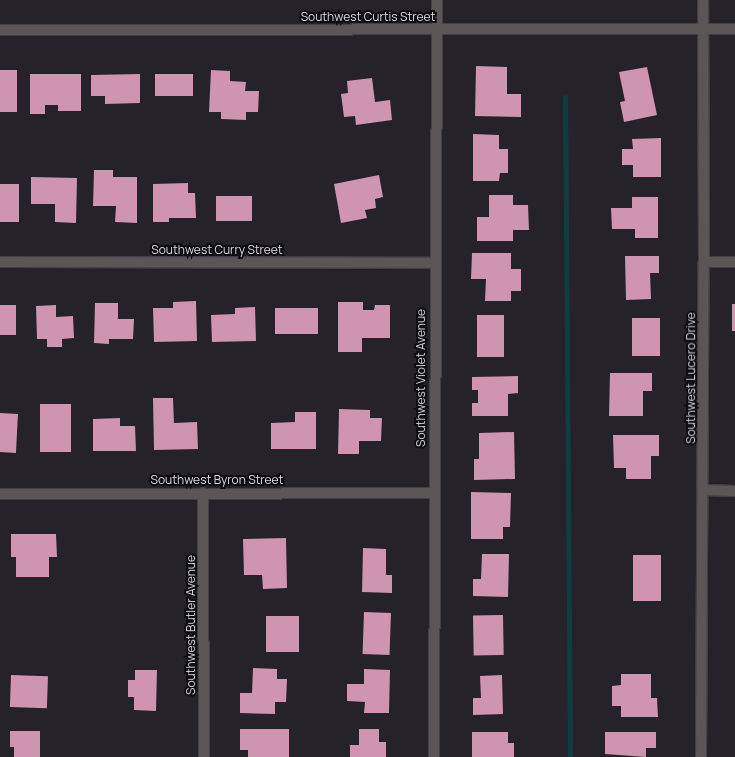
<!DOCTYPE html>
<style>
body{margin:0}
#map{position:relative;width:735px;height:757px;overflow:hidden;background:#25222a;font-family:Manrope,sans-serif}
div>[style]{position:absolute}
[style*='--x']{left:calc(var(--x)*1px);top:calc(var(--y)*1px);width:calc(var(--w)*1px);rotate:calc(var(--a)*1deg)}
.stream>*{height:5px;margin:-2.5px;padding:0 2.5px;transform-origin:2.5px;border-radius:2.5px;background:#103d40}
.building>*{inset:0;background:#cf94b0;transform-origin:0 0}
.roads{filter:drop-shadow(1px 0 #423f47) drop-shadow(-1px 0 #423f47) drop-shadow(0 1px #423f47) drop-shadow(0 -1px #423f47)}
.minor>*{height:10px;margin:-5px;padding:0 5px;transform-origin:5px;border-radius:5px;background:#5b5655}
span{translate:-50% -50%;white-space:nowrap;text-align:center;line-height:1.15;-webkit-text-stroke:4px #0d0c10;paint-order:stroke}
.street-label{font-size:12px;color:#dbd9df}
</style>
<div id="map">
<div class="stream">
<div style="--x:565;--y:97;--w:658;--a:89.56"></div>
</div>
<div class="building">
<div style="clip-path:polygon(476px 66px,507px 67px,507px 94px,521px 94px,521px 117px,475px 116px)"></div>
<div style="clip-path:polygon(647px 67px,657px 115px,624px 122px,620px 102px,625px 101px,619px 72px)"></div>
<div style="left:0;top:70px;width:17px;height:42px"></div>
<div style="clip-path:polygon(211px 70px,230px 71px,230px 81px,246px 82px,245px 91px,259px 91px,258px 112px,246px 112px,246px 120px,221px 119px,221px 112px,209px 112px)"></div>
<div style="clip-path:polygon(30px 74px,81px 74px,81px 111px,58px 111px,58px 105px,45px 105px,45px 114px,30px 114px)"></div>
<div style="clip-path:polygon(140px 74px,140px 103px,105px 104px,105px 96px,91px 96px,91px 75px)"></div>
<div style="left:155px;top:74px;width:38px;height:22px"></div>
<div style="clip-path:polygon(372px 78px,375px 102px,390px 100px,392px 120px,356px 125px,355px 116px,344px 117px,341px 94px,348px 93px,347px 81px)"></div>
<div style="clip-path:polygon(473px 134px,499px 135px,499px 149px,508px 149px,508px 173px,500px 173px,499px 181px,473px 181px)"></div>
<div style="clip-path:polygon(661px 138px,661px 177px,633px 177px,633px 165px,622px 165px,622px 149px,633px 149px,632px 139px)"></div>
<div style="clip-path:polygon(94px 170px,113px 170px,113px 177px,137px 177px,137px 223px,115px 222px,116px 206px,93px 206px)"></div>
<div style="clip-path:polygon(379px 175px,383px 197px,375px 199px,376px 208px,365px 210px,367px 218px,341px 223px,334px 184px)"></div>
<div style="clip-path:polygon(31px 177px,77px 178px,76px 223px,55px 222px,55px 204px,31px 204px)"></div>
<div style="clip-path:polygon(188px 183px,188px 193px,195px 193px,196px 218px,169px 218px,169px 222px,153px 222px,153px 184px)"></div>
<div style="left:0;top:184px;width:19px;height:38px"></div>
<div style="clip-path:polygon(489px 195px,513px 195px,513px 205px,528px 205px,529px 230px,513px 230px,513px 241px,477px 241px,477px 217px,489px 217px)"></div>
<div style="left:216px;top:196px;width:36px;height:25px"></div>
<div style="clip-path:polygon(632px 197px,658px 197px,658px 238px,635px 238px,635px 229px,612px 229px,611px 208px,632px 208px)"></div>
<div style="clip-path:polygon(472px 253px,511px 253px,511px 269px,521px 269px,521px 291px,511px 291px,511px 301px,485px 301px,486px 279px,471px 279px)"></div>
<div style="clip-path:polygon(625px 256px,659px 256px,659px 273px,650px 273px,651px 299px,626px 300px)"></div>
<div style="clip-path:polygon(196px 301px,197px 341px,154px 342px,153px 308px,173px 308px,173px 302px)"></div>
<div style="clip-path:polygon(338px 302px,363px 302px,363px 310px,374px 310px,375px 305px,390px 305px,390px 338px,362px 338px,362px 352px,338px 352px)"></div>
<div style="clip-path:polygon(95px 303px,118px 303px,118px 319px,134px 319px,133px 339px,109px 339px,109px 344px,94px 343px)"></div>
<div style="left:732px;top:304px;width:3px;height:27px"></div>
<div style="left:0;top:305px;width:16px;height:30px"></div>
<div style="clip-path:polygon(56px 305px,56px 317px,73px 316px,74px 338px,62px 339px,62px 347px,47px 347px,47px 339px,37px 339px,36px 306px)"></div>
<div style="clip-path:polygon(255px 307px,256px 341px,212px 342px,211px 315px,235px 314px,235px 308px)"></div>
<div style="left:275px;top:308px;width:43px;height:26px"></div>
<div style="left:477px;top:315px;width:27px;height:42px"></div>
<div style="left:632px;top:318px;width:28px;height:38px"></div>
<div style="clip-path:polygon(610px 373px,652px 373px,652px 391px,643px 391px,643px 416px,609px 416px)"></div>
<div style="clip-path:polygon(518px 376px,518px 393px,508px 394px,508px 416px,472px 416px,472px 403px,478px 403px,478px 390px,472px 390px,472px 377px)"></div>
<div style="clip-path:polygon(153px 398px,173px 398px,174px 423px,197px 422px,198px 449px,154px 450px)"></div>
<div style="left:40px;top:404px;width:31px;height:48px"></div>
<div style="clip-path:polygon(339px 409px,370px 410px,370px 418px,382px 418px,381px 441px,359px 441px,359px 454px,338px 454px)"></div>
<div style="clip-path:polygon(295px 412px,316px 412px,316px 449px,271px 449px,271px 423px,295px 422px)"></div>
<div style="left:0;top:413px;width:18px;height:39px;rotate:3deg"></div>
<div style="clip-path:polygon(120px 418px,120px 426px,135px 426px,136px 451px,93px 451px,93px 419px)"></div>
<div style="clip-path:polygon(514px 432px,515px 479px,474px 480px,474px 459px,479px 459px,479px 433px)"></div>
<div style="clip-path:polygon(613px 435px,659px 435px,659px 456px,651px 456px,651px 479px,626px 479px,626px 468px,614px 468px)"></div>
<div style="clip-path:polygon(471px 492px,511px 493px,510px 527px,503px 527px,503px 539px,471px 539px)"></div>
<div style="clip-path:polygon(11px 534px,56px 534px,57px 557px,49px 557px,49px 577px,16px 577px,16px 557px,11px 557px)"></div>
<div style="clip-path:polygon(286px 538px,287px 588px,263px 589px,262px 575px,244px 575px,243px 539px)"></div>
<div style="clip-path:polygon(363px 548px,386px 549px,386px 575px,392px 575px,392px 593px,362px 592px)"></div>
<div style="clip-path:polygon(482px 554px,509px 554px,508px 597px,473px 596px,473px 579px,481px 579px)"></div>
<div style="left:633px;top:555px;width:28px;height:46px"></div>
<div style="left:364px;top:612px;width:27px;height:42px;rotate:2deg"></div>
<div style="left:503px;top:615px;width:40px;height:30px;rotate:89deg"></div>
<div style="left:266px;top:616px;width:33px;height:36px"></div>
<div style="clip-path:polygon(253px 668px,277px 669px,277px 679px,287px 679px,286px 702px,275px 702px,275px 714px,240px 713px,240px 693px,252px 693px)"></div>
<div style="clip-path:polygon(364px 669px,390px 670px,389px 713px,364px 713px,365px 702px,347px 701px,347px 684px,364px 684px)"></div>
<div style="clip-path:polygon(135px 670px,157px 670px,156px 711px,134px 710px,134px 697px,128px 697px,128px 680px,135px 680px)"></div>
<div style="clip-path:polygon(621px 674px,651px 674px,651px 698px,657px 698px,658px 717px,621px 717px,621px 706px,612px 706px,612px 686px,621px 685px)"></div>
<div style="left:11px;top:675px;width:37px;height:32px;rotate:2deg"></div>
<div style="clip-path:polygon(502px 675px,503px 714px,473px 715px,473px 698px,481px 698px,480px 676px)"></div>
<div style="clip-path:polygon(240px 729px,289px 729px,289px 757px,248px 757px,248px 750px,240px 750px)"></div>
<div style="clip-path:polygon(359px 729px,379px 729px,379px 742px,386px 742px,386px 757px,350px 757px,350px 745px,359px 745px)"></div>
<div style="clip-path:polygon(10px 731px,40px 731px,40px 757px,14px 757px,14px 747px,10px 747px)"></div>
<div style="clip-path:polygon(472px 732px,508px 732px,508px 743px,514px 743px,514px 757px,472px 757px)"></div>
<div style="clip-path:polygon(605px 732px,656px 732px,656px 748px,646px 748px,646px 757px,605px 754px)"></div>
</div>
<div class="roads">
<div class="minor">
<div style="--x:0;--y:30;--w:735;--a:-0.08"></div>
<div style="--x:0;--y:262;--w:435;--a:0.1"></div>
<div style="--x:704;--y:262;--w:31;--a:0"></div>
<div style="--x:703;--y:490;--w:32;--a:2"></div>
<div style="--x:203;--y:493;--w:264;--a:89.8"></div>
<div style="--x:0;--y:494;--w:434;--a:-0.1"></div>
<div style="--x:434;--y:757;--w:757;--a:-89.77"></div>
<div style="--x:701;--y:757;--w:495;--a:-89.7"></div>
<div style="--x:704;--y:262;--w:262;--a:-90.2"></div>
</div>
</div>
<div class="street-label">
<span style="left:368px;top:17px">Southwest Curtis Street</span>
<span style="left:217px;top:250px">Southwest Curry Street</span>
<span style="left:421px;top:378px;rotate:-90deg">Southwest Violet Avenue</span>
<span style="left:691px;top:378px;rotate:-90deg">Southwest Lucero Drive</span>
<span style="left:217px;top:480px">Southwest Byron Street</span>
<span style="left:191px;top:625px;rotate:-90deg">Southwest Butler Avenue</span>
</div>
</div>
